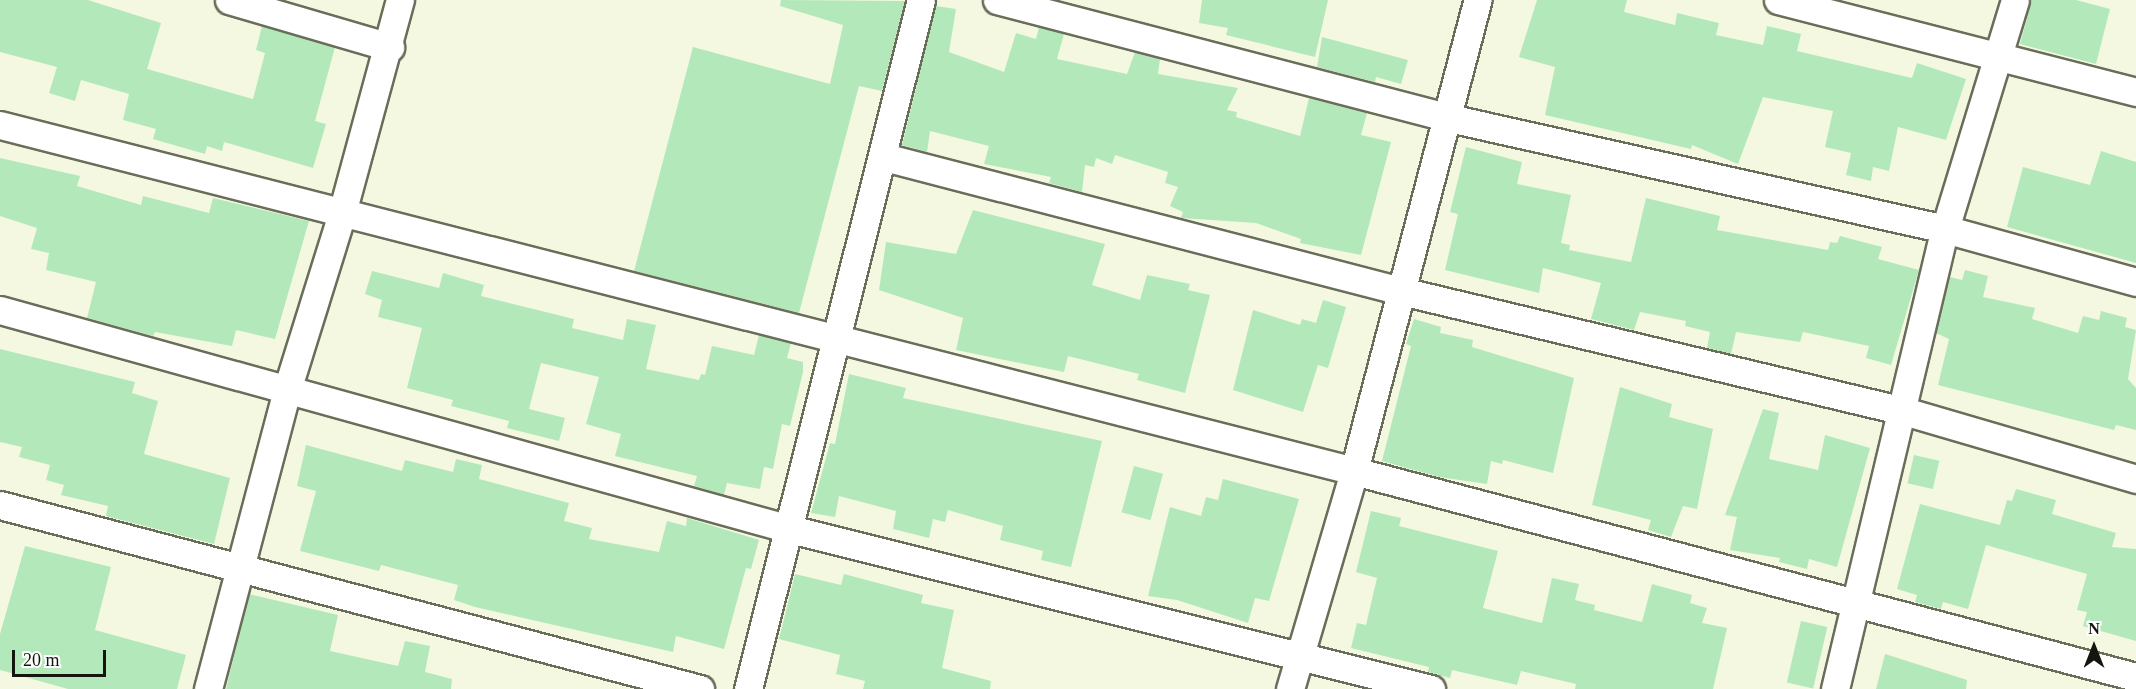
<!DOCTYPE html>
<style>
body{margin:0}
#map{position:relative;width:2136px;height:689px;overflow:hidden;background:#f4f8e1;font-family:"Times New Roman",serif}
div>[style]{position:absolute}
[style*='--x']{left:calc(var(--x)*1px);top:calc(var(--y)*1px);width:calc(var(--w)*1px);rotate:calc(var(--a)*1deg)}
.building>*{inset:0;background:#b3e9ba;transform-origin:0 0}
.roads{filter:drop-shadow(2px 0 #696d59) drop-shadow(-2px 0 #696d59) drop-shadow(0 2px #696d59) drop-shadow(0 -2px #696d59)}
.minor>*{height:27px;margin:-13.5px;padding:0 13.5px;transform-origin:13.5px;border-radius:13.5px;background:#fff}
span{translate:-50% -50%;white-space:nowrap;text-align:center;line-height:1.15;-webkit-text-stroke:6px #fff;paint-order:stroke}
.north{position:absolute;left:2064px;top:617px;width:60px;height:60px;-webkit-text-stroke:4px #fff;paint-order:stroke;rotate:0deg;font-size:16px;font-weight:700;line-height:24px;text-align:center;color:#14150e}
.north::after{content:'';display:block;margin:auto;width:21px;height:27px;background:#14150e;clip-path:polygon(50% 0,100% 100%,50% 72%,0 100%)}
.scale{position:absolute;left:12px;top:650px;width:94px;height:27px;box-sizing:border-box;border:3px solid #14150e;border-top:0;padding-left:8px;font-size:18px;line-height:21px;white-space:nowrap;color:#14150e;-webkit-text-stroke:4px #fff;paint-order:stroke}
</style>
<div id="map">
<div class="building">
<div style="clip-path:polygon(0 0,88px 0,161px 23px,147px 69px,253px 99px,265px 53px,256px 50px,262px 26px,335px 47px,315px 121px,326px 124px,313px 168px,224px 142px,222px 151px,207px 146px,205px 154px,153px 139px,156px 129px,123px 120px,129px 94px,81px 80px,75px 101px,49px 93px,57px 67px,0 52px)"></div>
<div style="clip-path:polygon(781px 0,905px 1px,882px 91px,859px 86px,799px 313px,634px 271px,693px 47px,830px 84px,843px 25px,780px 6px)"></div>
<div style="clip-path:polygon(1202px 0,1328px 0,1315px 57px,1226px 35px,1228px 28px,1199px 23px)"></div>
<div style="clip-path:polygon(1537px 0,1627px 0,1624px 12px,1675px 25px,1677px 13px,1719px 23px,1716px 35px,1763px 45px,1767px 26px,1801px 34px,1797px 51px,1912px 78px,1917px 63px,1966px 79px,1946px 140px,1898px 127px,1889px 171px,1873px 167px,1871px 181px,1846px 175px,1851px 153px,1825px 147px,1833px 111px,1763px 97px,1738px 164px,1692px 145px,1691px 149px,1545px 115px,1555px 67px,1519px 57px)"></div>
<div style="clip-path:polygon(2032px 0,2076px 0,2110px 9px,2096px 64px,2020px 44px)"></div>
<div style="clip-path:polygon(936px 6px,956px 9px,949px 52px,1004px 72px,1016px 33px,1036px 39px,1039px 27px,1064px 34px,1057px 59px,1127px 74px,1135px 52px,1160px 59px,1158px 74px,1238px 88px,1227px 110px,1237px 112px,1236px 117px,1300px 136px,1309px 98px,1367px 113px,1361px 135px,1391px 142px,1361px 255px,1300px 243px,1301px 239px,1256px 223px,1181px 218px,1183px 212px,1170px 206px,1178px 187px,1165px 183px,1168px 172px,1115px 155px,1112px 164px,1096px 158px,1094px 167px,1085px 165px,1082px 192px,1049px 183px,1051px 177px,984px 164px,989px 146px,930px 131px,927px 152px,902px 145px)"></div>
<div style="clip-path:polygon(1322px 37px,1408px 60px,1401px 84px,1376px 77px,1375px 82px,1317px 67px)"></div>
<div style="clip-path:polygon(1466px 147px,1522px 162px,1517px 184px,1571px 195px,1561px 243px,1570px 245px,1569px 250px,1631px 262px,1646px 198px,1720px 216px,1717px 230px,1828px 250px,1830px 242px,1837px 243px,1840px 236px,1882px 247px,1878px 259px,1919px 270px,1891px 365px,1866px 358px,1869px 346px,1803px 332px,1800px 342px,1736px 332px,1731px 354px,1707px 348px,1710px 332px,1685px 326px,1686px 321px,1640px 312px,1634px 330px,1591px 319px,1601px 283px,1543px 268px,1539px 293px,1445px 270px,1458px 214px,1450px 212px)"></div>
<div style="clip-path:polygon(2101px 151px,2136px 162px,2136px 263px,2007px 227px,2023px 167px,2090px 185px)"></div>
<div style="clip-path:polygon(0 158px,80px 176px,77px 186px,141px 205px,143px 196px,209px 213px,213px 198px,309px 221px,275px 339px,236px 330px,232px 346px,155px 332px,153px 336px,87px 318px,96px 282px,46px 270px,49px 253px,31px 249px,37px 228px,0 216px)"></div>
<div style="clip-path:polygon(973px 210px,1105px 244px,1092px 285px,1140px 300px,1147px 275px,1190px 284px,1188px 290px,1210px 295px,1185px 393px,1137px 380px,1139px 374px,1068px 356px,1064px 372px,956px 350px,963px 318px,879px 290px,886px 242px,956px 254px)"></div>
<div style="clip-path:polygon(1965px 270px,1988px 276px,1983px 297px,2035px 308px,2032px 319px,2078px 333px,2083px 316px,2099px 320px,2101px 311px,2127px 318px,2125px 327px,2136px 330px,2128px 379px,2136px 388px,2136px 430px,2116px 425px,2114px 430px,1938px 385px,1949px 339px,1936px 333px,1950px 277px,1962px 280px)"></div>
<div style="clip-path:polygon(372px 271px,439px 288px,443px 273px,484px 285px,481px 296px,574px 319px,572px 328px,623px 340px,627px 319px,656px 325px,646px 369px,699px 380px,701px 374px,705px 375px,712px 346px,754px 355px,759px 335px,791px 343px,787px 358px,803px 362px,803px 372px,790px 426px,782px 424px,773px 469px,764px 467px,760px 489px,727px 483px,724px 495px,694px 486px,697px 476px,615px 456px,621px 434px,586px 424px,599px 377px,541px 363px,529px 409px,565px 418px,559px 441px,507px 428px,509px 421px,451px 406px,453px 400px,407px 388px,422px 328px,378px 317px,382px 300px,365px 294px)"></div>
<div style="clip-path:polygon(1323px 300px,1346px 307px,1328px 368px,1318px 365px,1303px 412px,1233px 390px,1253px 310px,1300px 325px,1302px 319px,1316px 323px)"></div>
<div style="clip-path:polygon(1414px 319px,1441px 327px,1440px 333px,1473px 340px,1472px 347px,1574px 378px,1553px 473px,1503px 460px,1502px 464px,1491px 461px,1487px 484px,1439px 477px,1382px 461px,1411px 346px,1406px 344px)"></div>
<div style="clip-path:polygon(0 349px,135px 382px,132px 393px,158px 401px,144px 454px,230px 478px,214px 544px,106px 516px,108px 506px,61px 495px,64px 485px,46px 480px,50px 465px,19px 457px,22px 447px,0 442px)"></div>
<div style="clip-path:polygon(849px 374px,906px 388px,903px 398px,1102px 441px,1071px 567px,1041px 560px,1043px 551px,1000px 540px,1003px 526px,948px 510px,945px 522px,933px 519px,929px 538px,893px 529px,896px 511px,839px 496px,835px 517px,811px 513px,830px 443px,835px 444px)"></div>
<div style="clip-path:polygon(1620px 387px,1672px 404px,1669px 417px,1713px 429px,1697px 509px,1683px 506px,1671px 537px,1648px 530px,1651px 520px,1592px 505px)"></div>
<div style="clip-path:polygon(1763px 409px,1779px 413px,1769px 459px,1818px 470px,1825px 435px,1870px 448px,1837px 567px,1809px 559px,1807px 569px,1779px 562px,1780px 558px,1730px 550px,1737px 517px,1725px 515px)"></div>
<div style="clip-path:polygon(306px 445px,402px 471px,405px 460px,453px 472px,456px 459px,482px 465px,479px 479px,569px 503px,564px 521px,592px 528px,589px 539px,659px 552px,667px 521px,686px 526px,687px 518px,759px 540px,751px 569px,746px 568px,724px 649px,676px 636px,673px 652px,475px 607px,454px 600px,458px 585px,381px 565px,379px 571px,300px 551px,316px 491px,297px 486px)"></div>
<div style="left:1914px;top:455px;width:26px;height:29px;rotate:13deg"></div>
<div style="left:1134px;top:466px;width:30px;height:48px;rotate:15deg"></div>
<div style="clip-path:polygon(1223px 479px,1299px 499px,1269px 601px,1255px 598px,1248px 623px,1177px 600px,1148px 596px,1170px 507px,1201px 516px,1206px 497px,1218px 500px)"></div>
<div style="clip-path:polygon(2016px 489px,2056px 500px,2052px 514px,2116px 533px,2112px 547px,2136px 549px,2136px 641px,2083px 626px,2087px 612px,2077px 610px,2087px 574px,1986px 545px,1968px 609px,1943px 602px,1941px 609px,1915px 602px,1917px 595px,1897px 589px,1920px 504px,2000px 525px,2007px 500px,2012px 501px)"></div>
<div style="clip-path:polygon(1371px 511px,1401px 518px,1399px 526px,1498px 551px,1483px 608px,1542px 623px,1552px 578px,1579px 584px,1575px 600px,1595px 605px,1594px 610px,1642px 622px,1652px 584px,1692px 595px,1690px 603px,1707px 608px,1702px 623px,1727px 628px,1713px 689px,1575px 689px,1576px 684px,1521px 671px,1517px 685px,1452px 670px,1450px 678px,1428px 672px,1429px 667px,1351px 648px,1357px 623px,1366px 625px,1377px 578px,1356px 572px)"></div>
<div style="clip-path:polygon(25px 546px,111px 567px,95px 630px,186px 655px,177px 689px,68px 689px,0 670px,0 634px)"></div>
<div style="clip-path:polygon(795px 574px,841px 585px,844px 574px,923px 595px,921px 603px,954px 610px,942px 668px,991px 681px,990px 689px,863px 689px,865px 681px,836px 674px,840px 655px,779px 639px)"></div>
<div style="clip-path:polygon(249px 594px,338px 615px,330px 651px,398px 666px,405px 641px,430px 646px,425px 672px,452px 679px,451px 689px,226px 689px)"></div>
<div style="left:1801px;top:621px;width:27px;height:63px;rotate:13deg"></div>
<div style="clip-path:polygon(1885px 654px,1967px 680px,1966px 689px,1876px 689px)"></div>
</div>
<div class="roads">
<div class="minor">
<div style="--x:229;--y:0;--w:168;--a:16.3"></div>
<div style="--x:997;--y:0;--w:467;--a:14.6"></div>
<div style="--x:1449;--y:118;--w:508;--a:12.61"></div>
<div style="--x:1945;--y:229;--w:198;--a:15.5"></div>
<div style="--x:1778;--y:0;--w:370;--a:14.4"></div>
<div style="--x:0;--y:125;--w:1398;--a:14.33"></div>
<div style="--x:1354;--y:471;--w:809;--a:14.76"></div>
<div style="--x:884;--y:157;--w:534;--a:14.53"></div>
<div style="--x:1401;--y:291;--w:517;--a:13.42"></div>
<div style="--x:1904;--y:411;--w:242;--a:16.3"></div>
<div style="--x:0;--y:310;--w:816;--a:15.5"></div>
<div style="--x:786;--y:528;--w:665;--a:14.02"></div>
<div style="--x:0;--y:505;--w:724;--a:14.73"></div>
<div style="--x:208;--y:689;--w:309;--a:-75.2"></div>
<div style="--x:287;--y:390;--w:185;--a:-72.7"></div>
<div style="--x:342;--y:213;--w:221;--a:-74.8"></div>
<div style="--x:748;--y:689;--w:710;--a:-75.91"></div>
<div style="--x:1290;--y:689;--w:227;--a:-73.6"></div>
<div style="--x:1354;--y:471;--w:487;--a:-75.3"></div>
<div style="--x:1835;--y:689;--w:473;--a:-76.6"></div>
<div style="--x:1945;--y:229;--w:239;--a:-73"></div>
</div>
</div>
<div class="north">N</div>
<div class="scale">20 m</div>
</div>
